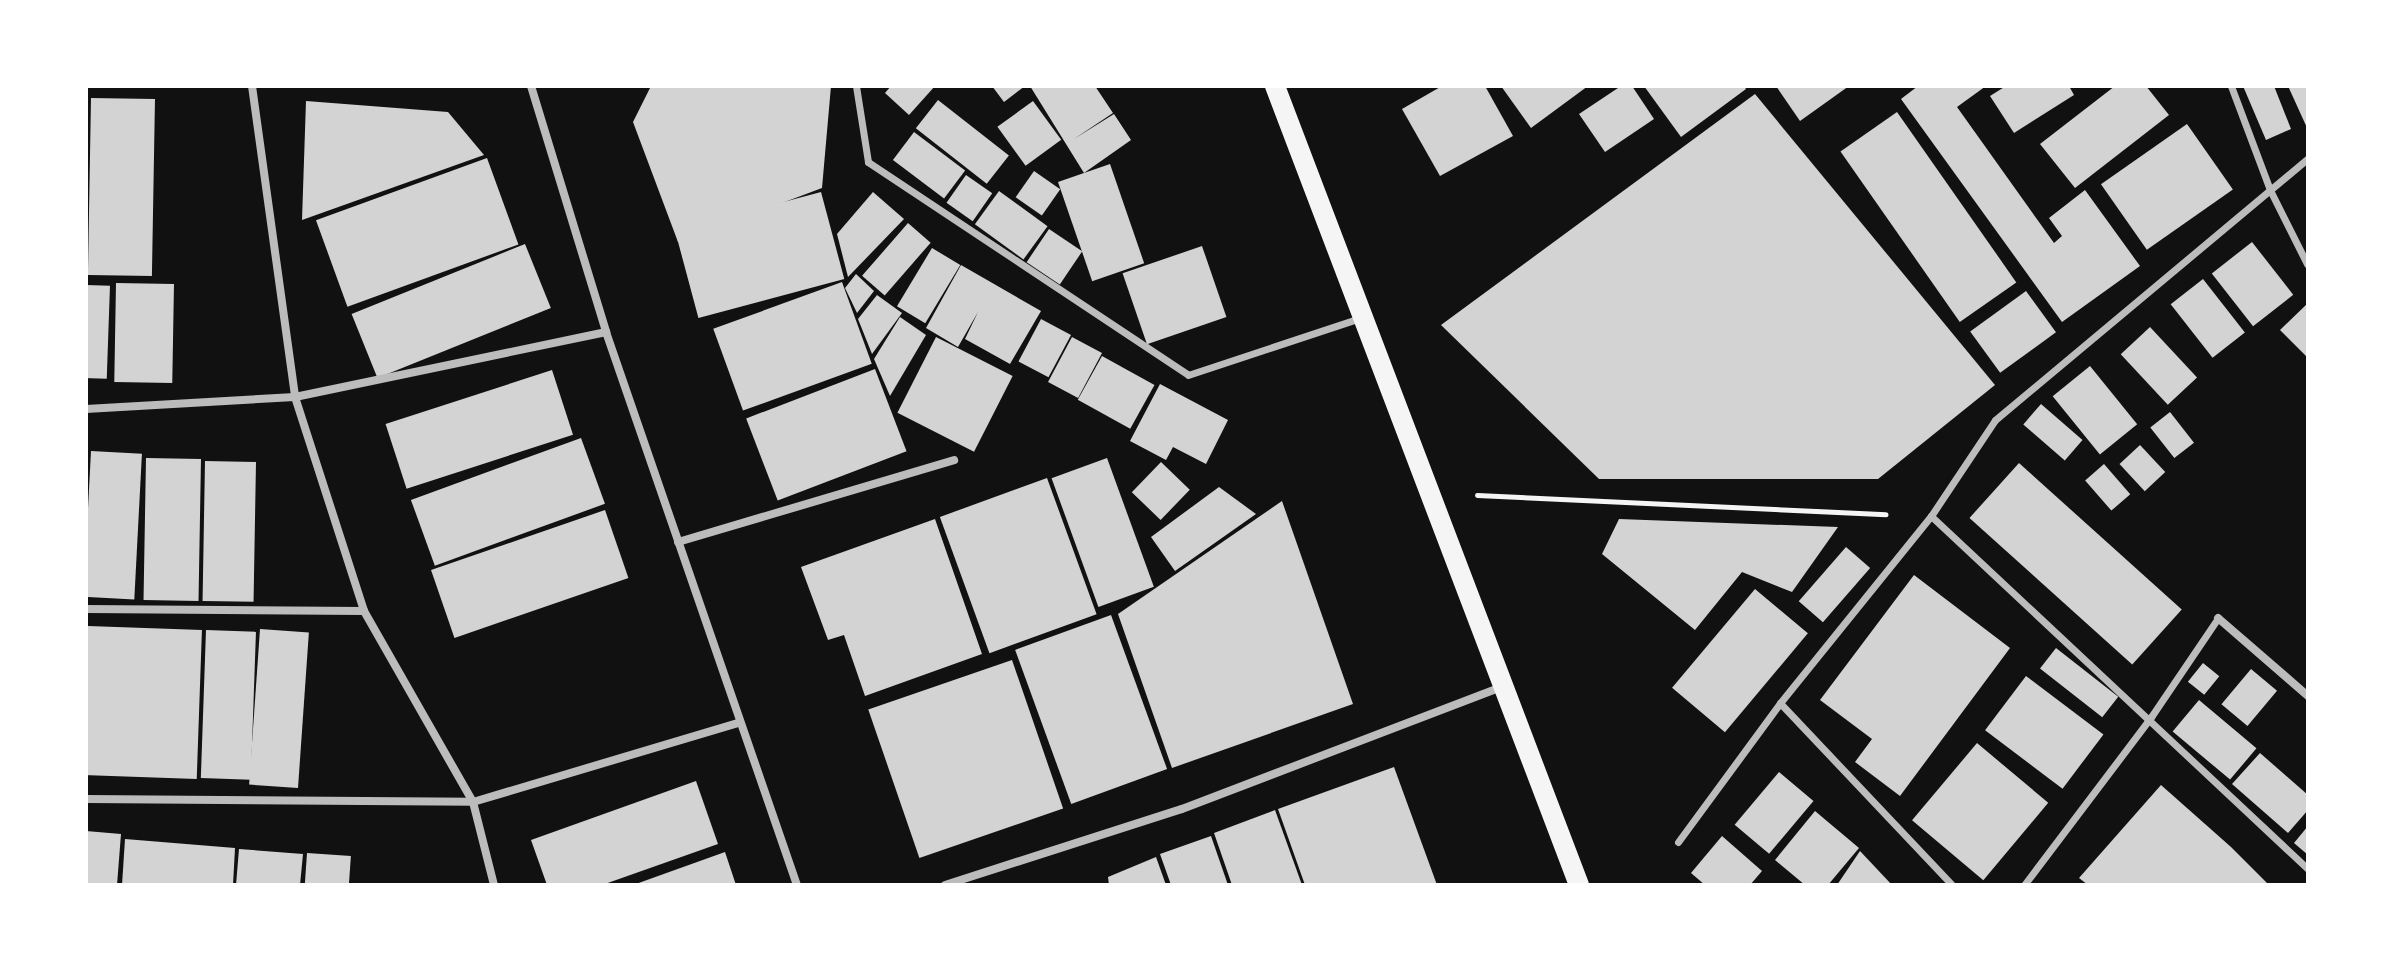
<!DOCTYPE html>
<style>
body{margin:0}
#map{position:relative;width:2394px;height:971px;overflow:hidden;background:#111;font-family:"Asap Condensed",sans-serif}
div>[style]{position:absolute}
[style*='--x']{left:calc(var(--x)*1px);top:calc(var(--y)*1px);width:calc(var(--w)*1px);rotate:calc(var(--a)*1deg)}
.building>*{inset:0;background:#d3d3d3;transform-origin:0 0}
.path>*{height:5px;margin:-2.5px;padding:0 2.5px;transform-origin:2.5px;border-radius:2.5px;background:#f5f5f5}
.pedestrian>*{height:7px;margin:-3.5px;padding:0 3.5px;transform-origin:3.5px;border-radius:3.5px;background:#bcbcbc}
.minor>*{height:8px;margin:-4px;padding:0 4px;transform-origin:4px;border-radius:4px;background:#bcbcbc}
.primary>*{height:20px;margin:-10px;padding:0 10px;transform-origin:10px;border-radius:10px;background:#f5f5f5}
span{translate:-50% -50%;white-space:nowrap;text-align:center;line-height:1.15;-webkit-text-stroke:6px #fff;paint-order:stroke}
.frame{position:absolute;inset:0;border:88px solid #fff;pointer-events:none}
</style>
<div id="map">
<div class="building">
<div style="clip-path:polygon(651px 86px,831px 86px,822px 188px,678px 242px,633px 122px)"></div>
<div style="clip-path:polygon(891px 86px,935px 86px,909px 115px,885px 93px)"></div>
<div style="clip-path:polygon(992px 86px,1025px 86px,1004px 102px)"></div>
<div style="clip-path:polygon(1030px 86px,1095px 86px,1113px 113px,1074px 139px,1114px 114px,1131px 140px,1084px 173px)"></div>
<div style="clip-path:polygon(1442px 86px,1485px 86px,1513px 136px,1440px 176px,1402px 109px)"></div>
<div style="clip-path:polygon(1501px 86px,1588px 86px,1531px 128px)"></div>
<div style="clip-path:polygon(1621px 86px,1632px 86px,1654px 119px,1605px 152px,1579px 114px)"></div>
<div style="clip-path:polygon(1644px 86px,1744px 86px,1746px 89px,1681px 137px)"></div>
<div style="clip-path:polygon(1776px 86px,1849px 86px,1800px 121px)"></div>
<div style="clip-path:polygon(1918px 86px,1986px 86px,1957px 107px,2054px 243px,2062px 236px,2049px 218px,2085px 190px,2140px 266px,2062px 322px,1901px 99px)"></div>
<div style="clip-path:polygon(2006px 86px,2069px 86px,2074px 95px,2014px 133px,1990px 96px)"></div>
<div style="clip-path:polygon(2115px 86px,2146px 86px,2169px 115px,2075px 188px,2040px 144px)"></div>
<div style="clip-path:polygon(2243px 86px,2274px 86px,2291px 129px,2266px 140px)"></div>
<div style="clip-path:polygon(2288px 86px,2308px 86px,2308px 130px)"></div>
<div style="clip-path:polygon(1755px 94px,1995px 385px,1878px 479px,1599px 479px,1441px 325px)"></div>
<div style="left:91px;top:98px;width:64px;height:177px;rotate:1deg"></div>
<div style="left:938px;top:100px;width:90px;height:36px;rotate:38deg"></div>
<div style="clip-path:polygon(306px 101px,448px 112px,484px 155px,302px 220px)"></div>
<div style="left:1033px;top:101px;width:48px;height:44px;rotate:54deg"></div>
<div style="left:1897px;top:112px;width:208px;height:69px;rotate:55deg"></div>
<div style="left:2187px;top:124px;width:80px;height:105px;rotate:55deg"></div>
<div style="left:914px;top:132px;width:64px;height:35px;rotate:37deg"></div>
<div style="left:487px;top:158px;width:92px;height:182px;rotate:70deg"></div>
<div style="left:1110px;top:164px;width:105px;height:55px;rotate:71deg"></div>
<div style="left:1034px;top:171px;width:32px;height:32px;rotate:35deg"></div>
<div style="left:966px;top:175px;width:32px;height:34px;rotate:35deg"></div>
<div style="left:999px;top:191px;width:60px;height:41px;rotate:36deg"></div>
<div style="left:821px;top:192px;width:90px;height:151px;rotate:75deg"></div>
<div style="clip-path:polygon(873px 192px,904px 219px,848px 277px,837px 234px)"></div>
<div style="left:908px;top:223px;width:30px;height:70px;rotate:41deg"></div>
<div style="left:1049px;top:229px;width:40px;height:40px;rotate:34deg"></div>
<div style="left:2252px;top:242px;width:67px;height:51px;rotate:52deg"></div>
<div style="left:525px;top:244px;width:69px;height:187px;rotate:68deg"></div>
<div style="left:1202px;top:246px;width:75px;height:84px;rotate:71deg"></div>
<div style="left:932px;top:248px;width:33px;height:68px;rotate:31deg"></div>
<div style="clip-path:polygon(961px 265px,1041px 311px,1010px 364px,965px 339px,978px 312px,958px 347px,926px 328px)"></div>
<div style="clip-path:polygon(856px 274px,874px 291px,857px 313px,845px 288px)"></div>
<div style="left:2203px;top:279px;width:68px;height:41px;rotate:52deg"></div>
<div style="left:842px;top:282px;width:87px;height:137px;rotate:70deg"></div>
<div style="left:116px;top:283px;width:58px;height:99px;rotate:1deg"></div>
<div style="left:86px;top:285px;width:24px;height:93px;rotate:2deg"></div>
<div style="left:2026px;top:291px;width:51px;height:69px;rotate:54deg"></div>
<div style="clip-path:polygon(877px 295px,902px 313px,872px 354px,858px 319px)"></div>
<div style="clip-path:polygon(2308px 303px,2308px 358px,2280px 330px)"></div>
<div style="clip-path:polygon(900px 317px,926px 335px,890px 396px,874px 359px)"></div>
<div style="left:1041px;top:319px;width:34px;height:48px;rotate:28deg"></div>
<div style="left:2150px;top:327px;width:69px;height:40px;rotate:47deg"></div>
<div style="left:936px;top:337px;width:86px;height:85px;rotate:27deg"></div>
<div style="left:1072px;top:337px;width:34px;height:51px;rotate:28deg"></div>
<div style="left:1102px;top:356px;width:60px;height:50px;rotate:29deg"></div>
<div style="left:2090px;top:366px;width:75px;height:48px;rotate:51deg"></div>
<div style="left:875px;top:369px;width:88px;height:138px;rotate:69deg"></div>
<div style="left:552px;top:370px;width:68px;height:175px;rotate:72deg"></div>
<div style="clip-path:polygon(1160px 384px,1228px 420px,1206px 464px,1173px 447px,1166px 460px,1130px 441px)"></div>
<div style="left:2041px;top:404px;width:55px;height:27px;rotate:41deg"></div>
<div style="left:2170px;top:412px;width:39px;height:25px;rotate:52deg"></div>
<div style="left:581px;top:438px;width:70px;height:181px;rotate:70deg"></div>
<div style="left:2140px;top:445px;width:37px;height:28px;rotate:47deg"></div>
<div style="left:91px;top:451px;width:51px;height:146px;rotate:3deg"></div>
<div style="left:146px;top:458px;width:55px;height:142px;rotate:1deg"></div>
<div style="left:1107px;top:458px;width:137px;height:59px;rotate:70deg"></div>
<div style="left:205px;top:461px;width:51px;height:140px;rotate:1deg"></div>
<div style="left:1161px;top:462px;width:40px;height:42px;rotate:44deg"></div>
<div style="left:2019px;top:463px;width:219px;height:74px;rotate:42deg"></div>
<div style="left:2104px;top:464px;width:40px;height:25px;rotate:49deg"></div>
<div style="left:1047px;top:478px;width:145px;height:114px;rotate:70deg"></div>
<div style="clip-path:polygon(1219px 487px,1256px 514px,1175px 571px,1151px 537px)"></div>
<div style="clip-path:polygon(1282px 501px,1353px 704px,1172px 768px,1118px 614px)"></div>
<div style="left:605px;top:510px;width:72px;height:184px;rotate:71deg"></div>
<div style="clip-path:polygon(935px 519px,982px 654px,865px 696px,844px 635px,828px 640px,801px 567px)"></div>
<div style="clip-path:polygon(1619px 519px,1838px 527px,1792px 592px,1742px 572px,1695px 630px,1602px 554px)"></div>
<div style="left:1846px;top:547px;width:32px;height:72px;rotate:41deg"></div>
<div style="clip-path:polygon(1914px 575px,2010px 648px,1900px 796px,1855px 762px,1872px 739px,1820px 700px)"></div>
<div style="left:1755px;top:589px;width:69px;height:129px;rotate:40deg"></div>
<div style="left:1111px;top:615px;width:164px;height:102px;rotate:70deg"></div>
<div style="left:88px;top:626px;width:114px;height:149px;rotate:2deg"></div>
<div style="left:260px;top:629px;width:49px;height:156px;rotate:4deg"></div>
<div style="left:206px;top:630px;width:50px;height:148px;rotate:2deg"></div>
<div style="left:2056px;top:648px;width:79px;height:26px;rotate:38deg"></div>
<div style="left:1012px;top:660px;width:157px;height:152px;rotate:71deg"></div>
<div style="left:2203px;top:663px;width:21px;height:24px;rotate:39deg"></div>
<div style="left:2251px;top:669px;width:34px;height:46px;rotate:40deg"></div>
<div style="left:2026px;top:676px;width:97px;height:68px;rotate:37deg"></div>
<div style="left:2199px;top:700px;width:75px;height:41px;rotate:40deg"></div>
<div style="left:1977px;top:743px;width:93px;height:101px;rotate:40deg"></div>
<div style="clip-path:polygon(2260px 753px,2308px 795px,2308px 810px,2288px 833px,2232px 784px)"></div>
<div style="clip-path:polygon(1394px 767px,1437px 885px,1305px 885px,1278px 809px)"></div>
<div style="left:1779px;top:772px;width:45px;height:69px;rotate:40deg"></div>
<div style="clip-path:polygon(696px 781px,718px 844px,602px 885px,547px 885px,531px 840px)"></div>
<div style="clip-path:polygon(2161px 785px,2231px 847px,2269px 885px,2088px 885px,2079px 878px)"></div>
<div style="clip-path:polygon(1275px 810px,1302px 885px,1232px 885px,1214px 833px)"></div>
<div style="clip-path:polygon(1815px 811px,1859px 848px,1828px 885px,1805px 885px,1775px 860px)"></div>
<div style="clip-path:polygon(2308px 826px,2308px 855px,2294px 843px)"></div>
<div style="clip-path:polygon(86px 831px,121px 834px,117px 885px,86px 885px)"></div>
<div style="clip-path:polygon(1211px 836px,1228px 885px,1171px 885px,1160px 854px)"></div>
<div style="clip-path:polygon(1722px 836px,1762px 871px,1750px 885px,1705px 885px,1691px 873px)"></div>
<div style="clip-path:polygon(125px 839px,235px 848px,233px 885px,122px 885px)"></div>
<div style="clip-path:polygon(239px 849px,303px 854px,300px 885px,236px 885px)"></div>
<div style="clip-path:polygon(1860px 851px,1892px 885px,1837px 885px)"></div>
<div style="clip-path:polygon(725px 852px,736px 885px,633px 885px)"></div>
<div style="left:307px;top:853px;width:44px;height:32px;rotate:4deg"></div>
<div style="clip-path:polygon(1156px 857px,1166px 885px,1109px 885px,1108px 877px)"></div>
</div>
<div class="path">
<div style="--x:1477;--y:495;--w:409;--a:2.7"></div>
</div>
<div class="pedestrian">
<div style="--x:856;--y:86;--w:77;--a:81"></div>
<div style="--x:868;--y:162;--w:384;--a:33.6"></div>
<div style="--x:1188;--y:375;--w:181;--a:-18.3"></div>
<div style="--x:2231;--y:86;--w:111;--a:69.4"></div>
<div style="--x:2270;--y:190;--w:83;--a:63.4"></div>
<div style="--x:1931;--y:516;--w:516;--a:43.12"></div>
<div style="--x:1780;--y:703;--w:250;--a:46.6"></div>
<div style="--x:1678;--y:842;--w:172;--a:-53.7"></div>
<div style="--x:1780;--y:703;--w:240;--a:-51.1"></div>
<div style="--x:1931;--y:516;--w:115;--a:-56.3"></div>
<div style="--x:1995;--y:420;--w:408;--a:-39.9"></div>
<div style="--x:2024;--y:885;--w:211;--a:-52.9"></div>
<div style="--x:2151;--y:717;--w:120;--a:-55.9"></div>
</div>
<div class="minor">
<div style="--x:252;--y:86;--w:314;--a:82.1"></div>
<div style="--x:295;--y:397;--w:225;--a:72.1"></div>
<div style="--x:364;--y:611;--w:220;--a:60.3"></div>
<div style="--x:473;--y:802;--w:86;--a:75.8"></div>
<div style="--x:531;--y:86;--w:257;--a:73"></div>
<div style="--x:606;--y:332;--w:585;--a:70.95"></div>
<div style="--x:86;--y:409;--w:209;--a:-3.3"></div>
<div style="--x:295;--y:397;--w:318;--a:-11.8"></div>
<div style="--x:678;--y:542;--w:288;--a:-16.5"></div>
<div style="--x:86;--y:609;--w:278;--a:0.4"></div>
<div style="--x:2218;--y:618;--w:119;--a:40.9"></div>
<div style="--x:86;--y:799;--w:387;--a:0.4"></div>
<div style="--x:473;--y:802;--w:277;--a:-16.6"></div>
<div style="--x:945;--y:885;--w:249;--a:-17.8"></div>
<div style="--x:1182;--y:809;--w:342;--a:-20.9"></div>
</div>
<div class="primary">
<div style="--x:1275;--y:86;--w:855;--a:69.17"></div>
</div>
<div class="frame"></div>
</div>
